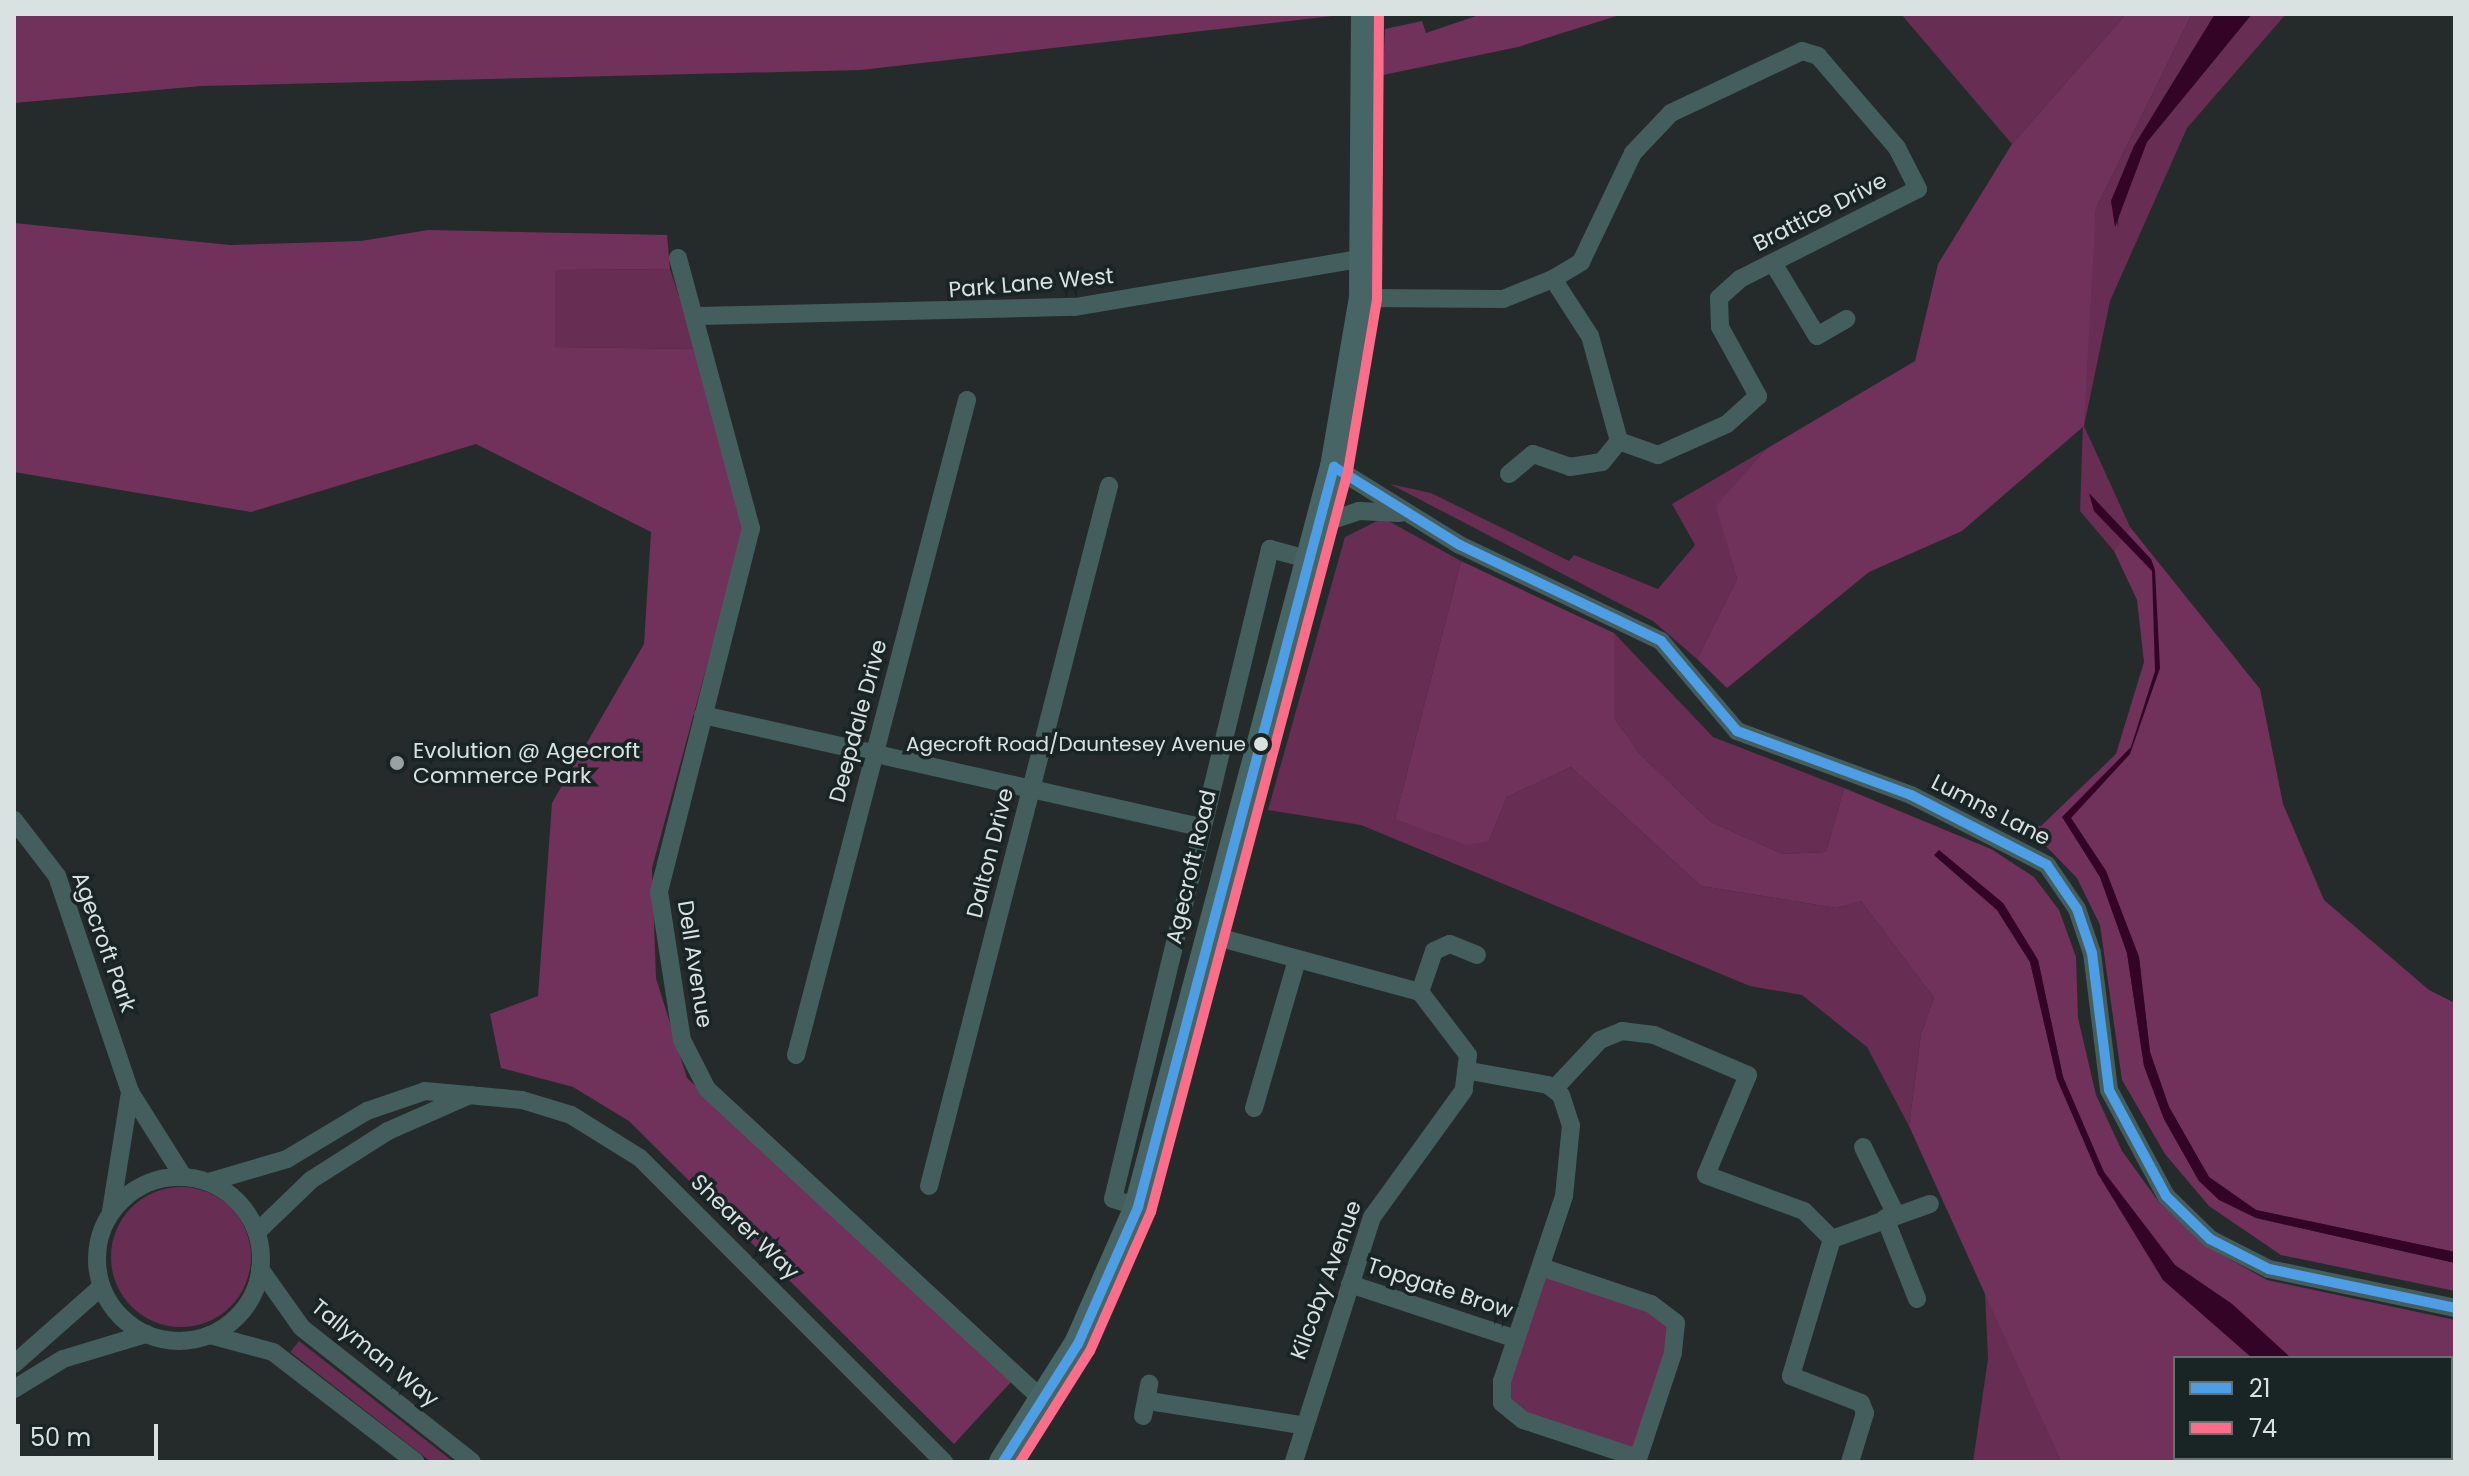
<!DOCTYPE html>
<style>
body{margin:0}
#map{position:relative;width:2469px;height:1476px;overflow:hidden;background:#252b2b;font-family:Poppins,sans-serif}
div>[style]{position:absolute}
[style*='--x']{left:calc(var(--x)*1px);top:calc(var(--y)*1px);width:calc(var(--w)*1px);rotate:calc(var(--a)*1deg)}
.green>*{inset:0;background:#672d53;transform-origin:0 0}
.round{border-radius:50%}
.forest>*{inset:0;background:#70315b}
.water>*{inset:0;background:#340426}
.street>*{height:18px;margin:-9px;padding:0 9px;transform-origin:9px;border-radius:9px;background:#445e5e}
.street>.ring{margin:-9px;padding:0;box-sizing:content-box;background:none;border:18px solid #445e5e;border-radius:50%}
.primary>*{height:28px;margin:-14px;padding:0 14px;transform-origin:14px;border-radius:14px;background:#486565}
.bus-1>*{height:10px;margin:-5px;padding:0 5px;transform-origin:5px;border-radius:5px;background:#4d9ee5}
.bus-2>*{height:10px;margin:-5px;padding:0 5px;transform-origin:5px;border-radius:5px;background:#fb6d88}
.dots>*{width:22px;height:22px;translate:-50% -50%;box-sizing:border-box;border:4px solid #192424;border-radius:50%}
span{translate:-50% -50%;white-space:nowrap;text-align:center;line-height:1.15;-webkit-text-stroke:7px #192424;paint-order:stroke}
.bus-label{font-size:20px;color:#d9e1e1}
.right{translate:-100% -50%;text-align:right}
.street-label{font-size:22px;color:#d9e1e1}
.poi-label{font-size:22px;color:#d9e1e1}
.left{translate:0 -50%;text-align:left}
.frame{position:absolute;inset:0;border:16px solid #d9e1e1;pointer-events:none}
.legend{position:absolute;left:2173px;top:1356px;width:280px;height:104px;box-sizing:border-box;background:#192424;border:2px solid #667070;margin:0;padding:10px 14px;list-style:none;font-size:24px;color:#d9e1e1}
.legend li{display:flex;align-items:center;gap:16px;height:40px}
.legend b{width:40px;border:2px solid #667070}
.scale{position:absolute;left:16px;top:1424px;width:142px;height:36px;box-sizing:border-box;border:4px solid #d9e1e1;border-top:0;padding-left:10px;font-size:24px;line-height:28px;white-space:nowrap;color:#d9e1e1;-webkit-text-stroke:6px #192424;paint-order:stroke}
</style>
<div id="map">
<div class="green">
<div style="clip-path:polygon(1901px 14px,2126px 14px,2012px 144px)"></div>
<div style="clip-path:polygon(2192px 14px,2215px 14px,2134px 146px,2111px 201px,2118px 227px,2119px 204px,2147px 142px,2252px 14px,2286px 14px,2187px 128px,2110px 301px,2084px 426px,2130px 527px,2114px 551px,2080px 511px,2086px 335px,2096px 208px)"></div>
<div style="clip-path:polygon(670px 269px,696px 349px,555px 347px,555px 270px)"></div>
<div style="clip-path:polygon(1766px 449px,1717px 506px,1737px 579px,1697px 659px,1653px 621px,1390px 484px,1431px 493px,1569px 561px,1574px 555px,1658px 589px,1695px 545px,1672px 504px)"></div>
<div style="clip-path:polygon(1383px 518px,1461px 561px,1395px 819px,1489px 841px,1507px 797px,1571px 767px,1701px 886px,1837px 908px,1861px 901px,1934px 998px,1921px 1034px,1909px 1126px,1867px 1047px,1802px 995px,1750px 986px,1361px 825px,1268px 810px,1345px 537px)"></div>
<div style="clip-path:polygon(1614px 633px,1713px 737px,1844px 788px,1826px 852px,1783px 854px,1711px 822px,1640px 754px,1614px 718px)"></div>
<div class="round" style="left:111px;top:1187px;width:140px;height:140px"></div>
<div style="clip-path:polygon(1544px 1272px,1662px 1314px,1672px 1325px,1636px 1454px,1518px 1414px,1503px 1396px)"></div>
<div style="clip-path:polygon(1985px 1293px,2061px 1462px,1973px 1462px,1988px 1359px)"></div>
<div style="left:299px;top:1341px;width:198px;height:14px;rotate:38deg"></div>
</div>
<div class="forest">
<div style="clip-path:polygon(14px 14px,1350px 14px,861px 70px,201px 86px,14px 103px)"></div>
<div style="clip-path:polygon(1482px 14px,1623px 14px,1518px 47px,1383px 75px,1385px 29px,1422px 21px,1426px 33px)"></div>
<div style="clip-path:polygon(2126px 14px,2192px 14px,2096px 208px,2084px 426px,1962px 531px,1869px 572px,1727px 688px,1697px 659px,1737px 579px,1716px 506px,1766px 449px,1915px 361px,1938px 264px,2012px 144px)"></div>
<div style="clip-path:polygon(14px 223px,230px 245px,361px 241px,428px 230px,667px 235px,670px 269px,555px 270px,555px 347px,696px 349px,745px 525px,652px 868px,656px 978px,687px 1078px,1011px 1382px,954px 1444px,629px 1121px,573px 1087px,501px 1068px,490px 1014px,538px 996px,552px 803px,644px 644px,651px 532px,476px 444px,251px 512px,14px 472px)"></div>
<div style="clip-path:polygon(2130px 527px,2260px 689px,2283px 804px,2324px 900px,2429px 990px,2455px 1003px,2455px 1252px,2256px 1210px,2209px 1177px,2169px 1107px,2150px 1052px,2139px 957px,2106px 871px,2067px 812px,2063px 817px,2100px 877px,2127px 953px,2144px 1066px,2164px 1119px,2199px 1181px,2256px 1218px,2455px 1263px,2455px 1291px,2281px 1255px,2209px 1206px,2165px 1154px,2122px 1080px,2100px 925px,2077px 878px,2040px 840px,2006px 824px,2041px 826px,2116px 754px,2144px 662px,2137px 600px,2114px 551px)"></div>
<div style="clip-path:polygon(1461px 561px,1614px 633px,1614px 718px,1640px 754px,1711px 822px,1783px 854px,1826px 852px,1844px 788px,1991px 849px,2034px 877px,2059px 910px,2076px 957px,2078px 1018px,2096px 1095px,2122px 1151px,2159px 1202px,2206px 1246px,2267px 1280px,2455px 1320px,2455px 1460px,2434px 1458px,2451px 1458px,2451px 1358px,2291px 1358px,2232px 1304px,2175px 1265px,2103px 1171px,2063px 1077px,2038px 960px,2003px 903px,1939px 851px,1935px 856px,1997px 910px,2030px 962px,2057px 1079px,2098px 1174px,2252px 1358px,2175px 1358px,2175px 1458px,2353px 1462px,2061px 1462px,1909px 1126px,1921px 1034px,1934px 998px,1861px 901px,1837px 908px,1701px 886px,1571px 767px,1507px 797px,1489px 841px,1466px 845px,1395px 819px)"></div>
</div>
<div class="water">
<div style="clip-path:polygon(2215px 14px,2252px 14px,2147px 142px,2115px 227px,2111px 201px,2134px 146px)"></div>
<div style="clip-path:polygon(2089px 493px,2151px 559px,2155px 570px,2160px 668px,2130px 754px,2071px 818px,2106px 871px,2139px 957px,2150px 1052px,2169px 1107px,2209px 1177px,2256px 1210px,2455px 1252px,2455px 1263px,2256px 1218px,2219px 1200px,2199px 1181px,2164px 1119px,2144px 1066px,2127px 953px,2100px 877px,2062px 817px,2131px 747px,2155px 671px,2152px 571px,2094px 511px)"></div>
<div style="clip-path:polygon(1939px 850px,2003px 903px,2038px 960px,2063px 1077px,2104px 1172px,2175px 1265px,2232px 1304px,2291px 1358px,2252px 1358px,2163px 1280px,2098px 1174px,2057px 1079px,2030px 962px,1997px 910px,1934px 855px)"></div>
</div>
<div class="street">
<div style="--x:678;--y:258;--w:280;--a:74.9"></div>
<div style="--x:751;--y:528;--w:375;--a:104.2"></div>
<div style="--x:659;--y:892;--w:150;--a:81.2"></div>
<div style="--x:682;--y:1040;--w:55;--a:63"></div>
<div style="--x:707;--y:1089;--w:461;--a:42.8"></div>
<div style="--x:1773;--y:263;--w:85;--a:58.9"></div>
<div style="--x:1817;--y:336;--w:34;--a:-30"></div>
<div style="--x:1363;--y:298;--w:140;--a:0.4"></div>
<div style="--x:1503;--y:299;--w:54;--a:-21.8"></div>
<div style="--x:1553;--y:279;--w:33;--a:-31"></div>
<div style="--x:1581;--y:262;--w:121;--a:-64.5"></div>
<div style="--x:1633;--y:153;--w:55;--a:-46.5"></div>
<div style="--x:1671;--y:113;--w:145;--a:-25.3"></div>
<div style="--x:1802;--y:51;--w:17;--a:17"></div>
<div style="--x:1818;--y:56;--w:121;--a:49.3"></div>
<div style="--x:1897;--y:148;--w:46;--a:62.9"></div>
<div style="--x:1918;--y:189;--w:199;--a:153.2"></div>
<div style="--x:1740;--y:279;--w:28;--a:138"></div>
<div style="--x:1719;--y:298;--w:29;--a:88"></div>
<div style="--x:1720;--y:327;--w:79;--a:61.2"></div>
<div style="--x:1758;--y:396;--w:42;--a:137.9"></div>
<div style="--x:1727;--y:424;--w:76;--a:155.8"></div>
<div style="--x:1658;--y:455;--w:41;--a:-160.3"></div>
<div style="--x:698;--y:316;--w:377;--a:-1.4"></div>
<div style="--x:1075;--y:307;--w:293;--a:-9.6"></div>
<div style="--x:1334;--y:467;--w:148;--a:31.8"></div>
<div style="--x:1460;--y:545;--w:223;--a:25.5"></div>
<div style="--x:1661;--y:641;--w:118;--a:49.8"></div>
<div style="--x:1737;--y:731;--w:185;--a:20.2"></div>
<div style="--x:1911;--y:795;--w:153;--a:27.2"></div>
<div style="--x:2047;--y:865;--w:53;--a:55.7"></div>
<div style="--x:2077;--y:909;--w:46;--a:71.2"></div>
<div style="--x:2092;--y:953;--w:138;--a:82.9"></div>
<div style="--x:2109;--y:1090;--w:120;--a:61.7"></div>
<div style="--x:2166;--y:1196;--w:62;--a:44.3"></div>
<div style="--x:2210;--y:1239;--w:66;--a:27"></div>
<div style="--x:2269;--y:1269;--w:190;--a:11.8"></div>
<div style="--x:1509;--y:474;--w:31;--a:-40"></div>
<div style="--x:1533;--y:454;--w:39;--a:19"></div>
<div style="--x:1570;--y:467;--w:32;--a:-9"></div>
<div style="--x:1602;--y:462;--w:27;--a:-51"></div>
<div style="--x:1619;--y:441;--w:109;--a:-105.4"></div>
<div style="--x:1590;--y:336;--w:68;--a:-123"></div>
<div style="--x:1317;--y:525;--w:44;--a:-18.4"></div>
<div style="--x:1359;--y:511;--w:41;--a:2.8"></div>
<div style="--x:703;--y:715;--w:509;--a:12.7"></div>
<div style="--x:14;--y:820;--w:71;--a:52.5"></div>
<div style="--x:57;--y:876;--w:228;--a:71.3"></div>
<div style="--x:130;--y:1092;--w:99;--a:57.8"></div>
<div style="--x:1210;--y:935;--w:218;--a:15.2"></div>
<div style="--x:1420;--y:992;--w:79;--a:52.7"></div>
<div style="--x:1468;--y:1055;--w:35;--a:97"></div>
<div style="--x:1464;--y:1090;--w:157;--a:125.9"></div>
<div style="--x:1372;--y:1217;--w:257;--a:107.7"></div>
<div style="--x:1420;--y:992;--w:43;--a:-71.1"></div>
<div style="--x:1434;--y:951;--w:17;--a:-24"></div>
<div style="--x:1450;--y:944;--w:29;--a:22"></div>
<div style="--x:796;--y:1055;--w:677;--a:-75.37"></div>
<div style="--x:1470;--y:1071;--w:79;--a:10.2"></div>
<div style="--x:1548;--y:1085;--w:16;--a:38"></div>
<div style="--x:1561;--y:1095;--w:32;--a:72"></div>
<div style="--x:1571;--y:1125;--w:71;--a:95.6"></div>
<div style="--x:1564;--y:1196;--w:195;--a:108.5"></div>
<div style="--x:1502;--y:1381;--w:22;--a:90"></div>
<div style="--x:1502;--y:1403;--w:27;--a:39"></div>
<div style="--x:1523;--y:1420;--w:121;--a:18.3"></div>
<div style="--x:1554;--y:1089;--w:67;--a:-46.8"></div>
<div style="--x:1600;--y:1040;--w:24;--a:-22"></div>
<div style="--x:1622;--y:1031;--w:32;--a:7"></div>
<div style="--x:1654;--y:1035;--w:102;--a:23.1"></div>
<div style="--x:1748;--y:1075;--w:108;--a:112.8"></div>
<div style="--x:1706;--y:1175;--w:104;--a:20.2"></div>
<div style="--x:1804;--y:1211;--w:40;--a:45"></div>
<div style="--x:1832;--y:1239;--w:143;--a:106.7"></div>
<div style="--x:1791;--y:1376;--w:75;--a:21.1"></div>
<div style="--x:1861;--y:1403;--w:11;--a:68"></div>
<div style="--x:1865;--y:1413;--w:51;--a:107"></div>
<div style="--x:1254;--y:1108;--w:154;--a:-73.8"></div>
<div style="--x:1863;--y:1147;--w:76;--a:64.1"></div>
<div class="ring" style="left:97px;top:1177px;width:146px;height:146px"></div>
<div style="--x:209;--y:1182;--w:81;--a:-16.4"></div>
<div style="--x:287;--y:1159;--w:93;--a:-31"></div>
<div style="--x:367;--y:1111;--w:61;--a:-19"></div>
<div style="--x:425;--y:1091;--w:97;--a:5.3"></div>
<div style="--x:522;--y:1100;--w:51;--a:17"></div>
<div style="--x:571;--y:1115;--w:81;--a:31.9"></div>
<div style="--x:640;--y:1158;--w:430;--a:45"></div>
<div style="--x:929;--y:1186;--w:723;--a:-75.58"></div>
<div style="--x:1138;--y:1207;--w:26;--a:-162"></div>
<div style="--x:1113;--y:1199;--w:669;--a:-76.42"></div>
<div style="--x:1270;--y:549;--w:38;--a:15"></div>
<div style="--x:111;--y:1211;--w:121;--a:-80.9"></div>
<div style="--x:1885;--y:1218;--w:87;--a:68.4"></div>
<div style="--x:257;--y:1232;--w:75;--a:-43.9"></div>
<div style="--x:311;--y:1180;--w:91;--a:-32.5"></div>
<div style="--x:388;--y:1131;--w:90;--a:-23.7"></div>
<div style="--x:1832;--y:1239;--w:104;--a:-19.7"></div>
<div style="--x:1541;--y:1267;--w:116;--a:18.6"></div>
<div style="--x:1651;--y:1304;--w:31;--a:37"></div>
<div style="--x:1676;--y:1323;--w:30;--a:96"></div>
<div style="--x:1673;--y:1353;--w:115;--a:108.3"></div>
<div style="--x:260;--y:1269;--w:72;--a:54.6"></div>
<div style="--x:302;--y:1328;--w:216;--a:38.2"></div>
<div style="--x:1350;--y:1284;--w:175;--a:18.3"></div>
<div style="--x:210;--y:1335;--w:65;--a:15.1"></div>
<div style="--x:273;--y:1352;--w:180;--a:37.6"></div>
<div style="--x:14;--y:1364;--w:116;--a:-41.5"></div>
<div style="--x:14;--y:1389;--w:57;--a:-31.5"></div>
<div style="--x:63;--y:1359;--w:87;--a:-16.8"></div>
<div style="--x:1149;--y:1401;--w:154;--a:9"></div>
<div style="--x:1143;--y:1416;--w:33;--a:-79"></div>
</div>
<div class="primary">
<div style="--x:1003;--y:1462;--w:140;--a:-57.6"></div>
<div style="--x:1078;--y:1344;--w:150;--a:-66.3"></div>
<div style="--x:1138;--y:1207;--w:766;--a:-75.17"></div>
<div style="--x:1334;--y:467;--w:171;--a:-80.3"></div>
<div style="--x:1363;--y:298;--w:284;--a:-89.6"></div>
</div>
<div class="bus-1">
<div style="--x:1334;--y:467;--w:148;--a:31.8"></div>
<div style="--x:1460;--y:545;--w:223;--a:25.5"></div>
<div style="--x:1661;--y:641;--w:118;--a:49.8"></div>
<div style="--x:1737;--y:731;--w:185;--a:20.2"></div>
<div style="--x:1911;--y:795;--w:153;--a:27.2"></div>
<div style="--x:2047;--y:865;--w:53;--a:55.7"></div>
<div style="--x:2077;--y:909;--w:46;--a:71.2"></div>
<div style="--x:2092;--y:953;--w:138;--a:82.9"></div>
<div style="--x:2109;--y:1090;--w:120;--a:61.7"></div>
<div style="--x:2166;--y:1196;--w:62;--a:44.3"></div>
<div style="--x:2210;--y:1239;--w:66;--a:27"></div>
<div style="--x:2269;--y:1269;--w:190;--a:11.8"></div>
<div style="--x:1003;--y:1462;--w:140;--a:-57.6"></div>
<div style="--x:1078;--y:1344;--w:150;--a:-66.3"></div>
<div style="--x:1138;--y:1207;--w:766;--a:-75.17"></div>
</div>
<div class="bus-2">
<div style="--x:1020;--y:1462;--w:131;--a:-57.8"></div>
<div style="--x:1090;--y:1351;--w:152;--a:-66.3"></div>
<div style="--x:1151;--y:1212;--w:767;--a:-75.11"></div>
<div style="--x:1348;--y:471;--w:174;--a:-80.4"></div>
<div style="--x:1377;--y:299;--w:285;--a:-89.6"></div>
</div>
<div class="dots">
<div style="left:1261px;top:744px;background:#d9e1e1"></div>
<div style="left:397px;top:763px;background:#9aa1a1"></div>
</div>
<div class="bus-label">
<span class="right" style="left:1246px;top:744px">Agecroft Road/Dauntesey Avenue</span>
</div>
<div class="street-label">
<span style="left:1820px;top:212px;rotate:-27deg">Brattice Drive</span>
<span style="left:1031px;top:283px;rotate:-5deg">Park Lane West</span>
<span style="left:858px;top:721px;rotate:-75deg">Deepdale Drive</span>
<span style="left:1991px;top:810px;rotate:27deg">Lumns Lane</span>
<span style="left:990px;top:853px;rotate:-76deg">Dalton Drive</span>
<span style="left:1191px;top:867px;rotate:-77deg">Agecroft Road</span>
<span style="left:104px;top:942px;rotate:70deg">Agecroft Park</span>
<span style="left:695px;top:964px;rotate:81deg">Dell Avenue</span>
<span style="left:745px;top:1227px;rotate:44deg">Shearer Way</span>
<span style="left:1326px;top:1280px;rotate:-70deg">Kilcoby Avenue</span>
<span style="left:1440px;top:1288px;rotate:18deg">Topgate Brow</span>
<span style="left:375px;top:1353px;rotate:39deg">Tallyman Way</span>
</div>
<div class="poi-label">
<span class="left" style="left:413px;top:763px">Evolution @ Agecroft<br>Commerce Park</span>
</div>
<div class="frame"></div>
<ul class="legend">
<li><b style="height:10px;background:#4d9ee5"></b>21</li>
<li><b style="height:10px;background:#fb6d88"></b>74</li>
</ul>
<div class="scale">50 m</div>
</div>
